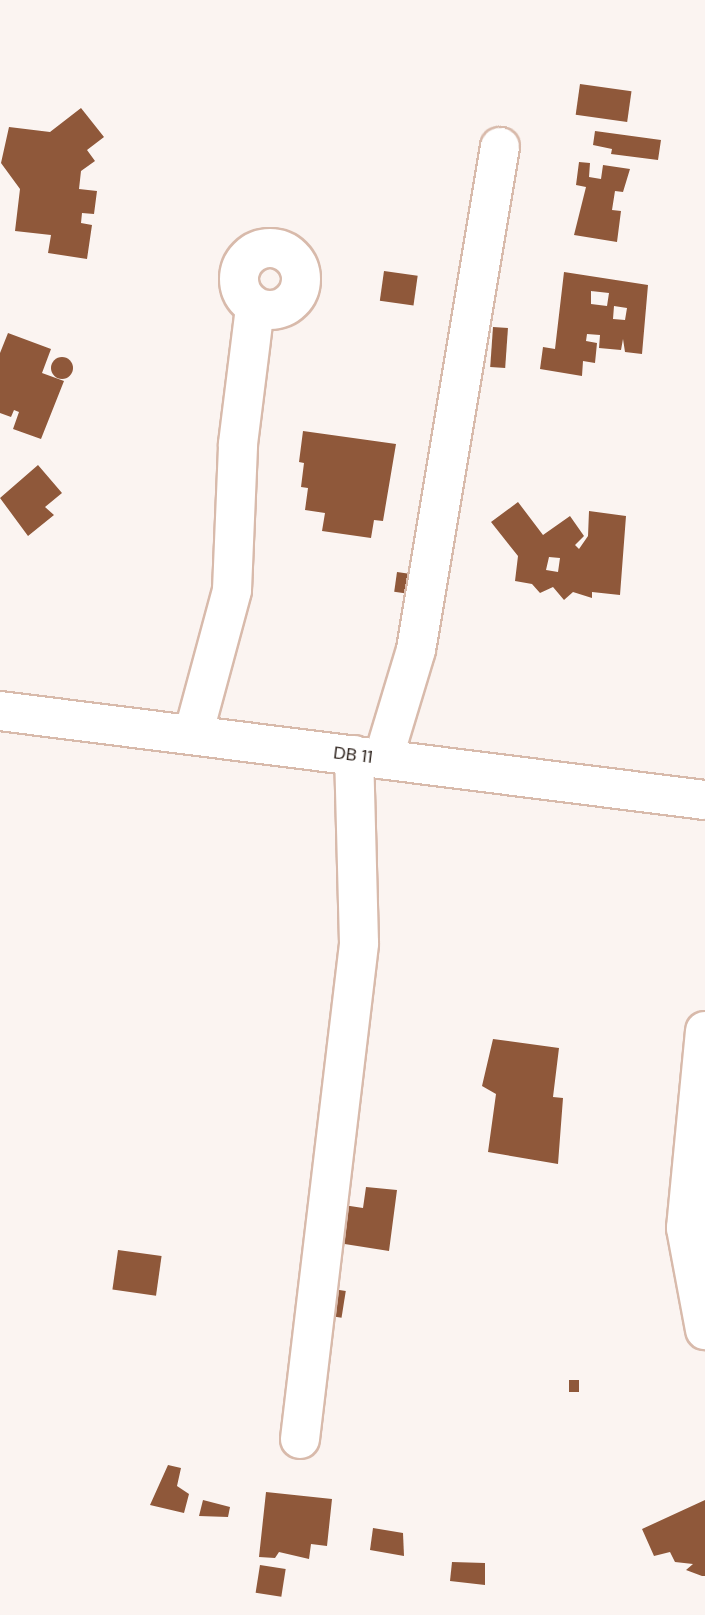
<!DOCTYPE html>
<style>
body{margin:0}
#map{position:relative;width:705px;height:1615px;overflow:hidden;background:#fbf4f1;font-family:"DM Sans",sans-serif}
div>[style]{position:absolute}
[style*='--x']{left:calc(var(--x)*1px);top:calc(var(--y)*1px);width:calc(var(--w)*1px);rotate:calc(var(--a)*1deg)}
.building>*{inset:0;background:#8f583a;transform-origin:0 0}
.round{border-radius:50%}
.roads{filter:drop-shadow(2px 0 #d8baab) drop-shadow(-2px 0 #d8baab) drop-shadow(0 2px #d8baab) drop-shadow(0 -2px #d8baab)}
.minor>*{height:38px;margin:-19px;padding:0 19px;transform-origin:19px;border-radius:19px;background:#fff}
.minor>.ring{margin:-19px;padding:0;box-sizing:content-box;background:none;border:38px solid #fff;border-radius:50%}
span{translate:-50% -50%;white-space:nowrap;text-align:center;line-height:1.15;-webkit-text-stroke:7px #fff;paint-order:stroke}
.street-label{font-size:18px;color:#2c211b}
</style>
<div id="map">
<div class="building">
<div style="left:580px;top:84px;width:52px;height:31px;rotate:8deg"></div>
<div style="clip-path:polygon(81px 108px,104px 137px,87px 150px,95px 161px,81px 171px,79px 189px,97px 191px,94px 214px,82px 213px,81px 223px,92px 225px,87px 259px,48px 253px,51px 235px,15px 231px,20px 189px,1px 163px,9px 127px,50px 132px)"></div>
<div style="clip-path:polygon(595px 131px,661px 140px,658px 160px,611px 154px,612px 149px,593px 145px)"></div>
<div style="clip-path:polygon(579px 162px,590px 163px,589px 177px,601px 179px,603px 165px,630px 169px,623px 192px,615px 191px,612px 210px,621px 211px,617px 242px,574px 235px,586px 187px,576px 185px)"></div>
<div style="left:384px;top:271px;width:34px;height:30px;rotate:8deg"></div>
<div style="clip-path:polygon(evenodd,564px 272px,648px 285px,642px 354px,625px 352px,623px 339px,621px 350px,599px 348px,600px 335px,587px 334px,586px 341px,597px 343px,595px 363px,583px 361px,582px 376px,540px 369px,543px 347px,555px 349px,564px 272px,591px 291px,609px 293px,607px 306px,591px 304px,591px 291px,564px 272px,614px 306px,627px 308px,625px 320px,613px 319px,614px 306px)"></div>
<div style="left:493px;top:327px;width:15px;height:40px;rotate:4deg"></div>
<div style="clip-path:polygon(8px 333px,51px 349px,42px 373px,64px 381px,41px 439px,13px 429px,19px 412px,14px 410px,11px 417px,0 413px,0 353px)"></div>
<div class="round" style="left:51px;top:357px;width:22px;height:22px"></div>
<div style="clip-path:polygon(303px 431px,396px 444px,383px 521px,374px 520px,371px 538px,322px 531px,325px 513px,305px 510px,308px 488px,301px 487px,304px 463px,299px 462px)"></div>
<div style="clip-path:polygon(38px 465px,62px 493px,45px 507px,54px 515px,28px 536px,0 498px)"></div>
<div style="clip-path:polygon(evenodd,518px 502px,543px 535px,570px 516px,584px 536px,575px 545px,579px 549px,588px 536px,589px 511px,626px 516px,620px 595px,592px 592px,592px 598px,573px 592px,564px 600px,553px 587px,540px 593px,532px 584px,515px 581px,518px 556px,491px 522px,518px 502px,549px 557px,560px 558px,558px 572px,546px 570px,549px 557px)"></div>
<div style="left:397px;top:572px;width:21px;height:20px;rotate:8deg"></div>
<div style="clip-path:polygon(493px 1039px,559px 1048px,553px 1097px,563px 1098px,558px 1164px,488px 1152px,496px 1094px,482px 1086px)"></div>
<div style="clip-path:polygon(366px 1187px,397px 1190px,389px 1251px,332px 1242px,337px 1204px,363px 1208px)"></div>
<div style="left:118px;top:1250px;width:44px;height:40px;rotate:8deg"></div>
<div style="left:327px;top:1288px;width:19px;height:27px;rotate:9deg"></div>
<div style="left:569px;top:1380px;width:10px;height:12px"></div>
<div style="clip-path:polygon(168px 1465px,181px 1468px,177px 1486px,189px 1494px,184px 1513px,150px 1505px)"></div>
<div style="clip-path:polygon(266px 1492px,332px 1499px,327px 1546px,311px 1544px,309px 1559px,279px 1552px,275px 1558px,259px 1557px)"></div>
<div style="clip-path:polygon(203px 1500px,230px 1507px,228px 1517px,199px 1516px)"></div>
<div style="clip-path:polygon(705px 1500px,705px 1576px,702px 1576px,686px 1570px,693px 1564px,675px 1562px,670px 1552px,654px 1556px,642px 1529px)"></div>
<div style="clip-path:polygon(373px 1528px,403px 1533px,404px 1556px,370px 1550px)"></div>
<div style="clip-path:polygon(452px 1562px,485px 1563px,485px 1585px,450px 1581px)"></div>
<div style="left:260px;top:1565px;width:26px;height:28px;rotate:9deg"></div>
</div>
<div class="roads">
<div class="minor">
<div class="ring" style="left:239px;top:248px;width:24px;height:24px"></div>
<div style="--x:0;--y:711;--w:711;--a:7.2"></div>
<div style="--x:193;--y:735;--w:150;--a:-74.9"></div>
<div style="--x:232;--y:590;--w:146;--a:-87.6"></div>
<div style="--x:238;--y:444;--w:138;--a:-82.9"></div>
<div style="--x:383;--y:759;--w:114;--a:-73.2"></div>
<div style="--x:416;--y:650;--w:510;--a:-80.52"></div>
<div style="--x:705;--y:1031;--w:198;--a:95.5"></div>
<div style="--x:686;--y:1228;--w:104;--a:79.4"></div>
<div style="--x:300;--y:1439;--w:499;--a:-83.2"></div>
<div style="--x:359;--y:943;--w:188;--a:-91.5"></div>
</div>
</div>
<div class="street-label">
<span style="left:353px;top:755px;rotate:7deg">DB 11</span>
</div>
</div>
